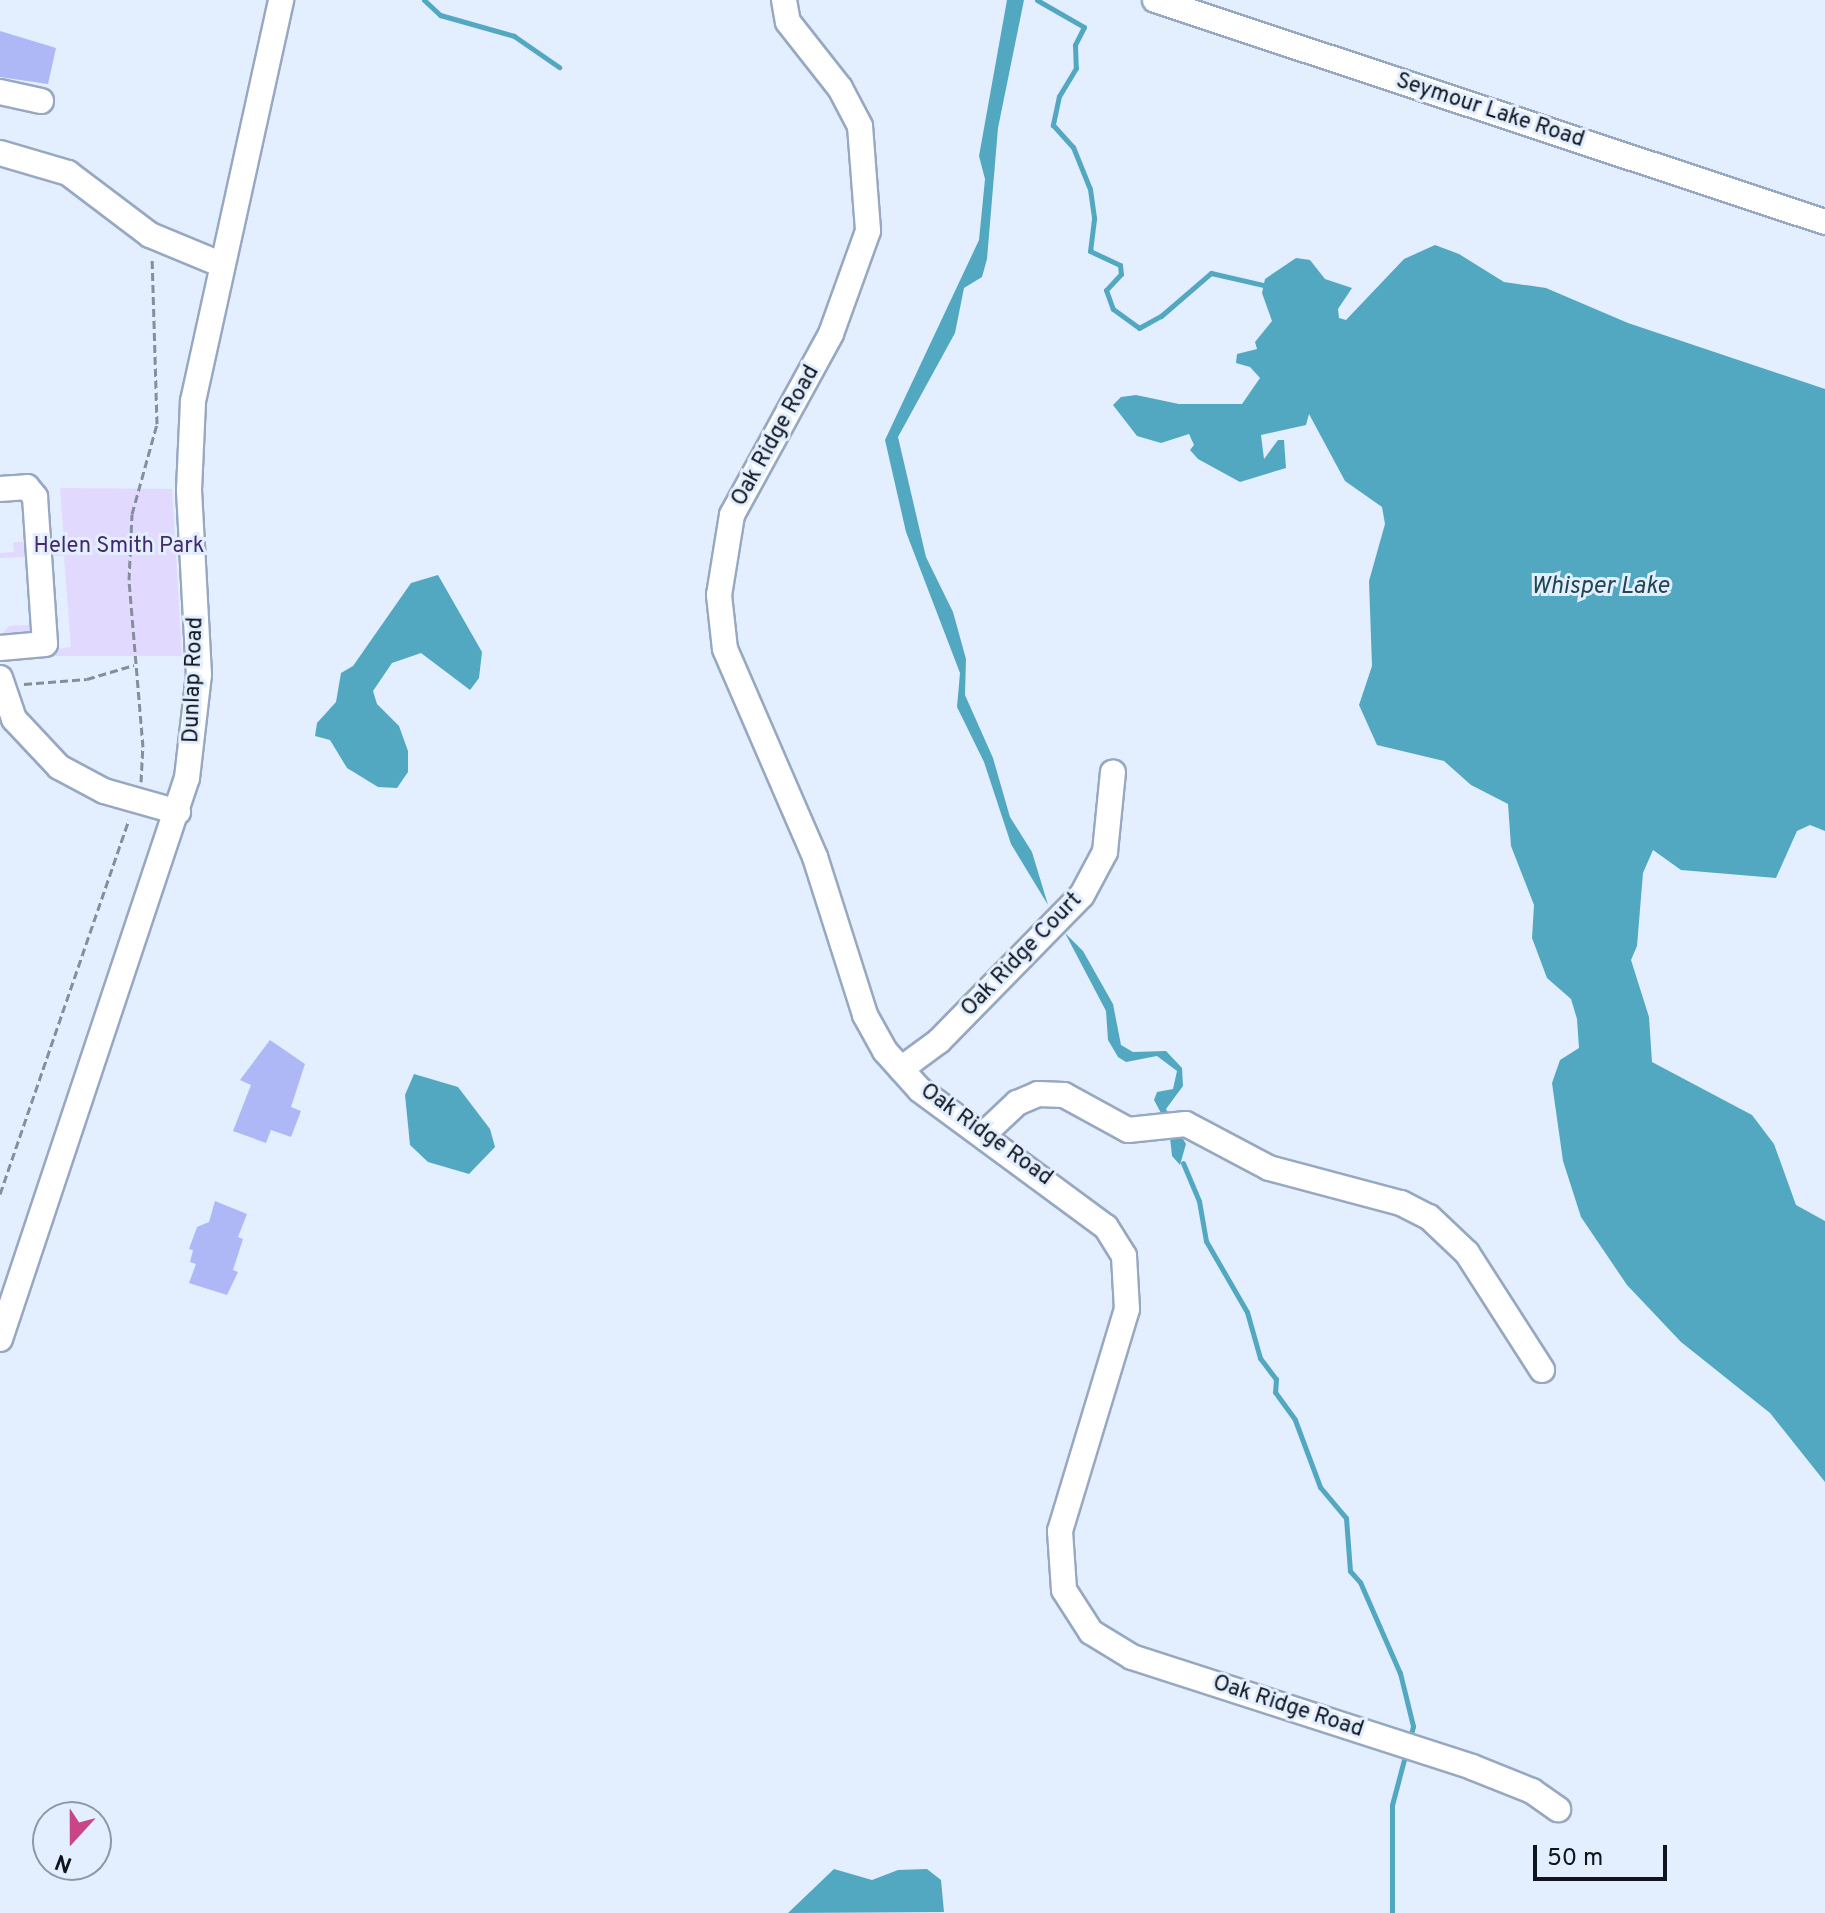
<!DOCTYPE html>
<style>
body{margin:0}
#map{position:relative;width:1825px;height:1913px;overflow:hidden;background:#e3eefe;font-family:Overpass,sans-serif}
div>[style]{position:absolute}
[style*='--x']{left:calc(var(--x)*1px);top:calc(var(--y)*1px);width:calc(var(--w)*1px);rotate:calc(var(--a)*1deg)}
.green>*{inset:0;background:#e2d9ff}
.water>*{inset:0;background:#53a8c1}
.stream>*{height:5px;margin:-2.5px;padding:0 2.5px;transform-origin:2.5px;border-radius:2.5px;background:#53a8c1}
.building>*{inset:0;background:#aeb8f7}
.path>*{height:3px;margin-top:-1.5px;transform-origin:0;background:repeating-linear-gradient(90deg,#858f9c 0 8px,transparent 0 12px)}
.roads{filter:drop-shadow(2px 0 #97a8c2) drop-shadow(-2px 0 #97a8c2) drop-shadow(0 2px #97a8c2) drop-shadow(0 -2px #97a8c2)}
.minor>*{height:24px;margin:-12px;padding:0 12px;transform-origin:12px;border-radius:12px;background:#fff}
span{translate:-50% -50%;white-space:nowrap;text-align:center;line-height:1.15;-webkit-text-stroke:6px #e3eefe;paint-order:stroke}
.street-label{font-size:22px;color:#0e151e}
.park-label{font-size:22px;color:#422971}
.water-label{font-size:24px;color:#1f4652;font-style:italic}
.north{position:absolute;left:32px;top:1801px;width:80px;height:80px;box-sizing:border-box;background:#e3eefe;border:2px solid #8e97a4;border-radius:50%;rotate:201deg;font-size:22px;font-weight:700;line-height:32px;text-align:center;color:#0e151e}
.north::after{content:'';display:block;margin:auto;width:28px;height:36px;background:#c94488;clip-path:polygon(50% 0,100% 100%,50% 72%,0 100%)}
.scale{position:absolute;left:1533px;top:1845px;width:134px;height:36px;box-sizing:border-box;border:4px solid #0e151e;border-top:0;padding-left:10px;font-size:24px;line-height:28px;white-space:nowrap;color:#0e151e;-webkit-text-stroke:6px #e3eefe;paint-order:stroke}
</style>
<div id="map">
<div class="green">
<div style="clip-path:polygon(60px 488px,172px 489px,182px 656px,55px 656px,58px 649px,71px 647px,64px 556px,50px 556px,49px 542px,64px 540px)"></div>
<div style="clip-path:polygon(13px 542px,27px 542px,28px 557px,0 558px,0 553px,14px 552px)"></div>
<div style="clip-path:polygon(9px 626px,29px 625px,33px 634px,8px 636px,4px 632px)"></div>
</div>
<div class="water">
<div style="clip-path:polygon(1007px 0,1024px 0,998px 128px,987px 259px,982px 277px,964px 288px,955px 333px,898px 437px,926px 557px,953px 612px,966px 659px,965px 695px,993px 758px,1010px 817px,1032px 852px,1048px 905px,1011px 844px,984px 762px,957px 707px,960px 673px,906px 532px,885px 440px,979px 240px,985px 179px,979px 156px)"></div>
<div style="clip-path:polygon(1435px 245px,1459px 254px,1504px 282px,1546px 288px,1628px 323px,1825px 389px,1825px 831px,1810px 825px,1797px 831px,1776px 878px,1681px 870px,1653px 850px,1643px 873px,1637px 946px,1631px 960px,1649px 1017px,1652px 1062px,1752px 1115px,1774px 1144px,1796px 1205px,1825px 1221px,1825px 1482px,1770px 1413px,1681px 1342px,1627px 1285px,1581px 1217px,1563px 1161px,1552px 1083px,1560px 1060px,1579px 1048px,1577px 1019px,1571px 999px,1547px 978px,1532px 938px,1534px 905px,1511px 846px,1508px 804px,1471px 785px,1444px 761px,1377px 745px,1359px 705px,1372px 666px,1369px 581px,1385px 524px,1382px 507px,1345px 481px,1309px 414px,1306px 425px,1261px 435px,1264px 459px,1278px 440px,1284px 440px,1286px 468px,1240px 482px,1198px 459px,1190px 450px,1194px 445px,1189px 434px,1161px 443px,1137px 436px,1113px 405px,1121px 397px,1136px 395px,1179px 404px,1242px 404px,1260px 378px,1250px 367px,1236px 363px,1237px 354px,1257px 349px,1255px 342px,1272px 321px,1262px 293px,1265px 279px,1296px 258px,1310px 260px,1325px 279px,1352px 288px,1338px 309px,1339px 318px,1346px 320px,1404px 259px)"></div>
<div style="clip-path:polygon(438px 575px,482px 652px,479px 678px,470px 690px,421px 653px,392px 663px,373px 691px,377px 704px,399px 726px,408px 751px,408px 772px,397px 788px,378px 787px,347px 768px,330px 740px,315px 736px,317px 723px,336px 702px,341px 673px,353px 666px,411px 583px)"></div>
<div style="clip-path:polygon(1065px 933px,1083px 951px,1113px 1004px,1121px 1045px,1133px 1052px,1166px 1051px,1182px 1068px,1183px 1086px,1166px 1109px,1186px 1144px,1180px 1165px,1172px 1156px,1169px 1128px,1154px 1100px,1157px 1092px,1173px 1089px,1177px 1071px,1157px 1056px,1126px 1062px,1118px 1057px,1108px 1040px,1106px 1011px)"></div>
<div style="clip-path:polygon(414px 1074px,458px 1087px,490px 1129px,495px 1147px,469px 1174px,428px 1162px,410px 1145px,405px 1095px)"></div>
<div style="clip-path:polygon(834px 1869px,872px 1880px,898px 1870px,927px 1869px,941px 1880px,944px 1912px,788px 1913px)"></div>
</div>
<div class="stream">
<div style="--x:424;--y:0;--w:22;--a:43"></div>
<div style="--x:440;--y:15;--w:77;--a:15.8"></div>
<div style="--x:514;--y:36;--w:55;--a:34.6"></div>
<div style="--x:1037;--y:0;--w:54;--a:29.9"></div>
<div style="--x:1084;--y:27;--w:20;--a:117"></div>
<div style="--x:1075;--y:45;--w:23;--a:88"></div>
<div style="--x:1076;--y:68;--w:33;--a:121"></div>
<div style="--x:1059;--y:96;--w:30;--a:102"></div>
<div style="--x:1053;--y:125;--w:30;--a:48"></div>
<div style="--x:1073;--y:147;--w:45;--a:68"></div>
<div style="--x:1090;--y:189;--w:30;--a:82"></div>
<div style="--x:1094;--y:219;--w:32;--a:97"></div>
<div style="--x:1090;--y:251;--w:33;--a:25"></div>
<div style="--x:1120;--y:265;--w:9;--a:84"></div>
<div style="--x:1121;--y:274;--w:22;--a:133"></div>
<div style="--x:1106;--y:290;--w:20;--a:70"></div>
<div style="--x:1113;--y:309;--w:32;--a:36"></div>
<div style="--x:1139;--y:328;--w:25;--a:-29"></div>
<div style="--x:1161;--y:316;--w:66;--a:-40.7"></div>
<div style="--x:1211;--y:273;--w:53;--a:13"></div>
<div style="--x:1183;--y:1163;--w:41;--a:67.2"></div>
<div style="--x:1199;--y:1201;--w:41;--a:80.1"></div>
<div style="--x:1206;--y:1241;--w:82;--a:60"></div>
<div style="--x:1247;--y:1312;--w:48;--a:74.2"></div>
<div style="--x:1260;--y:1358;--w:26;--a:53"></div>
<div style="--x:1276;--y:1379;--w:13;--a:94"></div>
<div style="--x:1275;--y:1392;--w:34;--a:54"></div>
<div style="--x:1295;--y:1420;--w:72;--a:69.5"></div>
<div style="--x:1320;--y:1487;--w:40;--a:50"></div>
<div style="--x:1346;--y:1518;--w:53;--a:85.7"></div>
<div style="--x:1350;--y:1571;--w:15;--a:48"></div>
<div style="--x:1360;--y:1582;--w:99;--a:66.3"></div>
<div style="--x:1400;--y:1673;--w:55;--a:76.2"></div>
<div style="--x:1413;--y:1726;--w:13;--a:103"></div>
<div style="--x:1392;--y:1913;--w:108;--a:-90"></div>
<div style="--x:1392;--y:1805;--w:55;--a:-75.2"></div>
</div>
<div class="building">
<div style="clip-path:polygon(0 31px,56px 48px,48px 84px,0 77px)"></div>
<div style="clip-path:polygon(270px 1040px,305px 1064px,291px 1107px,301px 1111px,291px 1137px,271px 1130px,266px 1143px,233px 1131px,251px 1085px,240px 1080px)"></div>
<div style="clip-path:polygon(215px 1201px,247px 1214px,238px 1237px,243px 1239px,233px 1270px,238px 1272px,227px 1295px,189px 1283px,196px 1264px,190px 1262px,193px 1250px,189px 1249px,197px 1227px,209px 1222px)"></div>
</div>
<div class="path">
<div style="--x:24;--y:684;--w:63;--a:-4.5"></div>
<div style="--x:87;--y:679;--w:49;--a:-16.6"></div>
<div style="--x:141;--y:782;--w:35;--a:-87"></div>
<div style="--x:143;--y:747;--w:168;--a:-94.8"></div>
<div style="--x:129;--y:580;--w:66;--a:-87.4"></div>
<div style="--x:132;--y:514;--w:93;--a:-74.5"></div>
<div style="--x:157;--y:424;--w:166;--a:-91.7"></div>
<div style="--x:0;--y:1194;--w:396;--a:-71"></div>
</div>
<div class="roads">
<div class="minor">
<div style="--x:784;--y:0;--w:22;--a:80"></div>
<div style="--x:788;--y:22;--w:84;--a:51.8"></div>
<div style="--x:840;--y:88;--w:43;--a:62.2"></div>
<div style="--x:860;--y:126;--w:105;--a:85.6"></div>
<div style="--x:868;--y:231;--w:109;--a:109.8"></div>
<div style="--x:831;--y:334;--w:206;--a:118.7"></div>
<div style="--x:732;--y:515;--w:81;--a:99.2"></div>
<div style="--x:719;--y:595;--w:54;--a:83.7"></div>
<div style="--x:725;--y:649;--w:227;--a:66.6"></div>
<div style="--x:815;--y:857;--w:166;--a:72.4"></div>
<div style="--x:865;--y:1015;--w:41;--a:60.9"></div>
<div style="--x:885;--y:1051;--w:52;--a:48.1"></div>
<div style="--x:920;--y:1090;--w:231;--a:36.4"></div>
<div style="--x:1106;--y:1227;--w:34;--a:58"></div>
<div style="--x:1124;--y:1256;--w:53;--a:86.8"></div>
<div style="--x:1127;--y:1309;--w:232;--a:106.8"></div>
<div style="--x:1060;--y:1531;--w:59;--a:86.1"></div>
<div style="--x:1064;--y:1590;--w:50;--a:57.3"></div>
<div style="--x:1091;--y:1632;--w:48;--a:31.4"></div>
<div style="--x:1132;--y:1657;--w:357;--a:17.9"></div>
<div style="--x:1472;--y:1767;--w:65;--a:21.8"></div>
<div style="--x:1532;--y:1791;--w:32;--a:35"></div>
<div style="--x:1155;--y:0;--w:706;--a:18.33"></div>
<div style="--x:0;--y:92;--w:42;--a:12.4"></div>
<div style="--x:0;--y:153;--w:71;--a:16.4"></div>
<div style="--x:68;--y:173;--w:103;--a:37.1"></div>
<div style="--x:150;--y:235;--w:76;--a:22.5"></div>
<div style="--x:0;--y:489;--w:27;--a:-4"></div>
<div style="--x:27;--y:487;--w:13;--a:51"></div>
<div style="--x:35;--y:497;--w:147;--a:86.1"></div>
<div style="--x:45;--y:644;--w:45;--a:174.9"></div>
<div style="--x:0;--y:678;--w:43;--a:71.1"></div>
<div style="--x:14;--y:719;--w:66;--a:46.8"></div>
<div style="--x:59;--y:767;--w:51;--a:28.1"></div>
<div style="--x:104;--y:791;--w:77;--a:15.8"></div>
<div style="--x:901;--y:1069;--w:47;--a:-36.4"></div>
<div style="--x:939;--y:1041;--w:204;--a:-45.6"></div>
<div style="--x:1082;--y:895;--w:49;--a:-61.9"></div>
<div style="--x:1105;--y:852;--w:80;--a:-84.3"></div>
<div style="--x:983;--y:1135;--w:47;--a:-43.3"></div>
<div style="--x:1017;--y:1103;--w:23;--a:-23"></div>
<div style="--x:1038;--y:1094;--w:26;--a:2"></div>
<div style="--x:1064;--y:1095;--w:73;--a:28.7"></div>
<div style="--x:1128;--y:1130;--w:58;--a:-5.9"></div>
<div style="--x:1186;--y:1124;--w:94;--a:27.9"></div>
<div style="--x:1269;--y:1168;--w:137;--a:14.9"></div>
<div style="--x:1401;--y:1203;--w:31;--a:27"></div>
<div style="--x:1429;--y:1217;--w:52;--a:43.5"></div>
<div style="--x:1467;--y:1253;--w:139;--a:57.3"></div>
<div style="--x:0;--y:1339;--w:591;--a:-71.57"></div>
<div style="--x:187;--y:778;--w:104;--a:-83.4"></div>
<div style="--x:199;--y:675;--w:185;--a:-93.1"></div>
<div style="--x:189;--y:490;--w:89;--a:-87.4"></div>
<div style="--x:193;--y:401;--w:411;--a:-77.6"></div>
</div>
</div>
<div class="street-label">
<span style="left:1490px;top:111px;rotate:18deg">Seymour Lake Road</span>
<span style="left:776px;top:436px;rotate:-61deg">Oak Ridge Road</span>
<span style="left:194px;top:680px;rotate:-88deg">Dunlap Road</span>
<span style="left:1022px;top:955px;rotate:-46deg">Oak Ridge Court</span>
<span style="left:986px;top:1135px;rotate:36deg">Oak Ridge Road</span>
<span style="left:1288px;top:1707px;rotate:18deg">Oak Ridge Road</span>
</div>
<div class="park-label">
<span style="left:119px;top:547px">Helen Smith Park</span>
</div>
<div class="water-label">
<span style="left:1600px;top:588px">Whisper Lake</span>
</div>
<div class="north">N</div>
<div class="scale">50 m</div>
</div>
